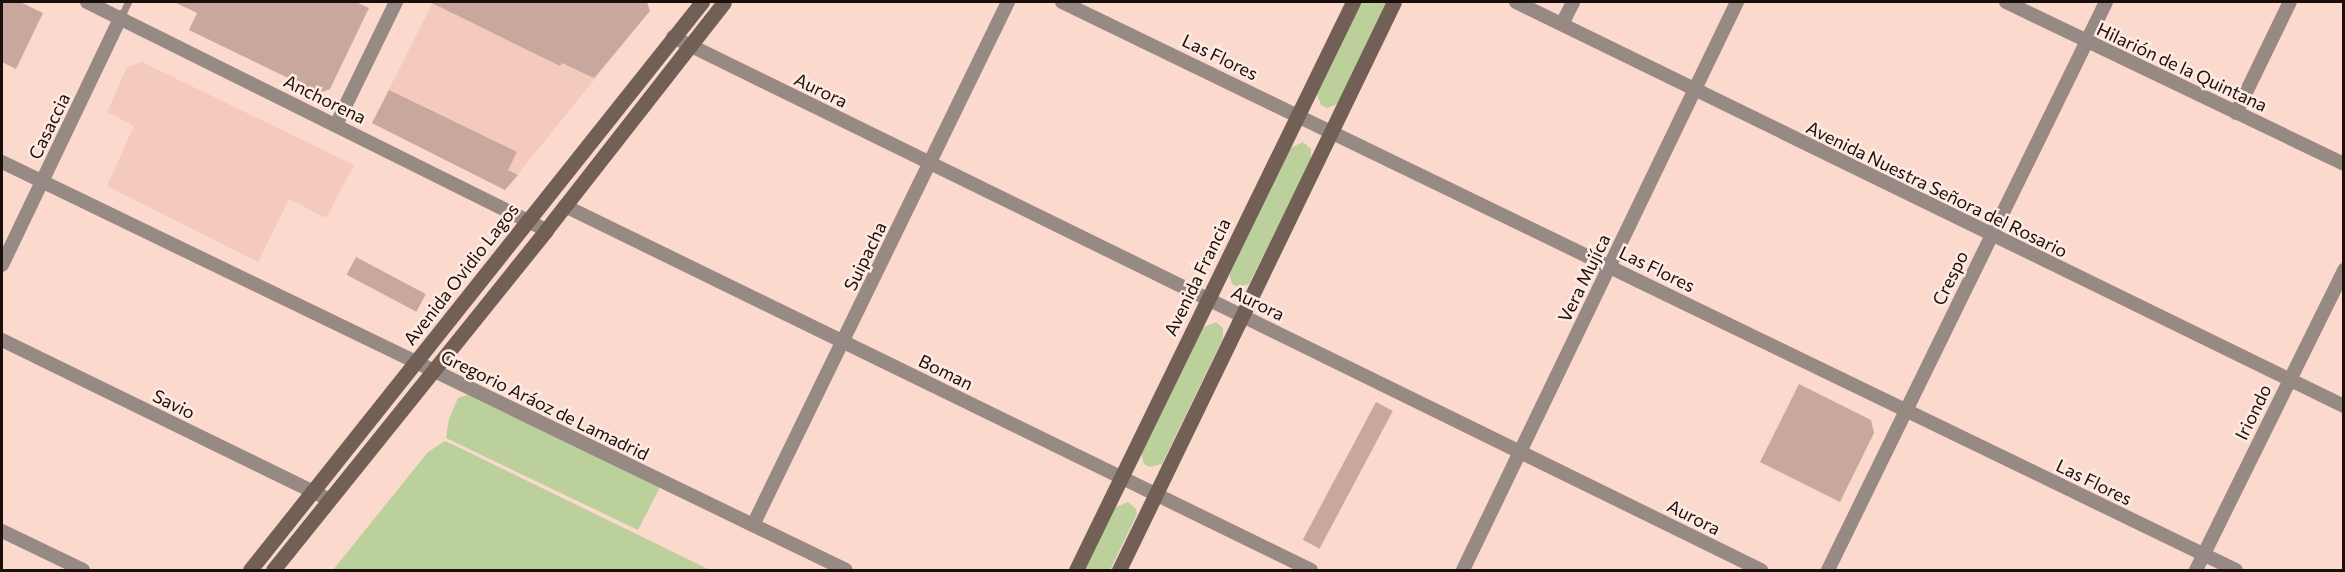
<!DOCTYPE html>
<meta charset="utf-8">
<style>
body{margin:0}
#map{position:relative;width:2345px;height:572px;overflow:hidden;background:#fbd9cd;font-family:Commissioner,sans-serif}
div>[style]{position:absolute}
[style*='--x']{left:calc(var(--x)*1px);top:calc(var(--y)*1px);width:calc(var(--w)*1px);rotate:calc(var(--a)*1deg)}
.built>*{inset:0;background:#f3cabb}
.green>*{inset:0;background:#bbd09b}
.building>*{inset:0;background:#c8a89d;transform-origin:0 0}
.lane>*{height:7px;margin:-3.5px;padding:0 3.5px;transform-origin:3.5px;border-radius:3.5px;background:#978983}
.street>*{height:14px;margin:-7px;padding:0 7px;transform-origin:7px;border-radius:7px;background:#978983}
.secondary>*{height:15px;margin:-7.5px;padding:0 7.5px;transform-origin:7.5px;border-radius:7.5px;background:#726057}
span{translate:-50% -50%;white-space:nowrap;text-align:center;line-height:1.15;-webkit-text-stroke:5px #feeae2;paint-order:stroke}
.street-label{font-size:18px;color:#1a0f0b}
.frame{position:absolute;inset:0;border:3px solid #1a0f0b;pointer-events:none}
</style>
<div id="map">
<div class="built">
<div style="clip-path:polygon(433px 2px,582px 2px,575px 15px,628px 38px,505px 190px,372px 123px)"></div>
<div style="clip-path:polygon(142px 62px,354px 165px,326px 218px,289px 199px,258px 262px,107px 186px,134px 126px,107px 112px,127px 67px)"></div>
</div>
<div class="green">
<div style="clip-path:polygon(1362px 2px,1388px 2px,1338px 104px,1327px 108px,1321px 105px,1317px 94px)"></div>
<div style="clip-path:polygon(1303px 142px,1311px 149px,1311px 159px,1249px 284px,1238px 287px,1232px 284px,1229px 273px,1290px 148px)"></div>
<div style="clip-path:polygon(1216px 322px,1223px 328px,1223px 338px,1162px 464px,1150px 467px,1144px 464px,1141px 453px,1202px 328px)"></div>
<div style="clip-path:polygon(468px 395px,660px 487px,638px 530px,446px 438px,449px 419px,458px 398px)"></div>
<div style="clip-path:polygon(445px 441px,458px 447px,710px 570px,333px 570px,428px 452px)"></div>
<div style="clip-path:polygon(1128px 502px,1136px 509px,1137px 514px,1110px 570px,1084px 570px,1114px 508px)"></div>
</div>
<div class="building">
<div style="clip-path:polygon(2px 2px,20px 2px,43px 13px,16px 69px,2px 62px)"></div>
<div style="clip-path:polygon(174px 2px,356px 2px,369px 8px,330px 89px,319px 93px,189px 30px,197px 13px)"></div>
<div style="clip-path:polygon(430px 2px,647px 2px,650px 11px,594px 78px,562px 63px,560px 66px)"></div>
<div style="clip-path:polygon(389px 90px,517px 152px,508px 170px,518px 175px,505px 190px,372px 123px)"></div>
<div style="left:356px;top:257px;width:79px;height:20px;rotate:28deg"></div>
<div style="clip-path:polygon(1799px 384px,1871px 420px,1874px 433px,1840px 502px,1760px 462px)"></div>
<div style="left:1376px;top:402px;width:19px;height:156px;rotate:28deg"></div>
</div>
<div class="lane">
<div style="--x:121;--y:17;--w:17;--a:-65"></div>
</div>
<div class="street">
<div style="--x:87;--y:2;--w:513;--a:26.42"></div>
<div style="--x:1062;--y:2;--w:1304;--a:25.82"></div>
<div style="--x:1516;--y:2;--w:921;--a:26.01"></div>
<div style="--x:2006;--y:2;--w:375;--a:25.6"></div>
<div style="--x:1562;--y:24;--w:25;--a:-63"></div>
<div style="--x:673;--y:37;--w:1212;--a:26.1"></div>
<div style="--x:2236;--y:113;--w:123;--a:-64.1"></div>
<div style="--x:336;--y:125;--w:137;--a:-64"></div>
<div style="--x:2;--y:162;--w:937;--a:25.8"></div>
<div style="--x:565;--y:206;--w:830;--a:26.01"></div>
<div style="--x:2;--y:265;--w:275;--a:-64.4"></div>
<div style="--x:2;--y:340;--w:365;--a:26"></div>
<div style="--x:753;--y:525;--w:582;--a:-64.01"></div>
<div style="--x:2;--y:531;--w:90;--a:25.7"></div>
<div style="--x:1463;--y:570;--w:631;--a:-64.25"></div>
<div style="--x:1828;--y:570;--w:632;--a:-63.92"></div>
<div style="--x:2196;--y:570;--w:335;--a:-63.7"></div>
</div>
<div class="secondary">
<div style="--x:250;--y:570;--w:726;--a:-51.49"></div>
<div style="--x:273;--y:570;--w:436;--a:-51.2"></div>
<div style="--x:546;--y:230;--w:289;--a:-52"></div>
<div style="--x:1076;--y:570;--w:632;--a:-64"></div>
<div style="--x:1119;--y:570;--w:631;--a:-64.17"></div>
</div>
<div class="street-label">
<span style="left:1220px;top:57px;rotate:26deg">Las Flores</span>
<span style="left:2182px;top:67px;rotate:25deg">Hilarión de la Quintana</span>
<span style="left:821px;top:90px;rotate:26deg">Aurora</span>
<span style="left:325px;top:99px;rotate:26deg">Anchorena</span>
<span style="left:49px;top:126px;rotate:-64deg">Casaccia</span>
<span style="left:1937px;top:189px;rotate:26deg">Avenida Nuestra Señora del Rosario</span>
<span style="left:865px;top:256px;rotate:-64deg">Suipacha</span>
<span style="left:1657px;top:269px;rotate:26deg">Las Flores</span>
<span style="left:461px;top:274px;rotate:-52deg">Avenida Ovidio Lagos</span>
<span style="left:1197px;top:277px;rotate:-64deg">Avenida Francia</span>
<span style="left:1584px;top:278px;rotate:-64deg">Vera Mujíca</span>
<span style="left:1950px;top:278px;rotate:-64deg">Crespo</span>
<span style="left:1258px;top:303px;rotate:26deg">Aurora</span>
<span style="left:946px;top:372px;rotate:26deg">Boman</span>
<span style="left:174px;top:404px;rotate:26deg">Savio</span>
<span style="left:545px;top:405px;rotate:26deg">Gregorio Aráoz de Lamadrid</span>
<span style="left:2253px;top:412px;rotate:-64deg">Iriondo</span>
<span style="left:2094px;top:482px;rotate:26deg">Las Flores</span>
<span style="left:1694px;top:517px;rotate:27deg">Aurora</span>
</div>
<div class="frame"></div>
</div>
